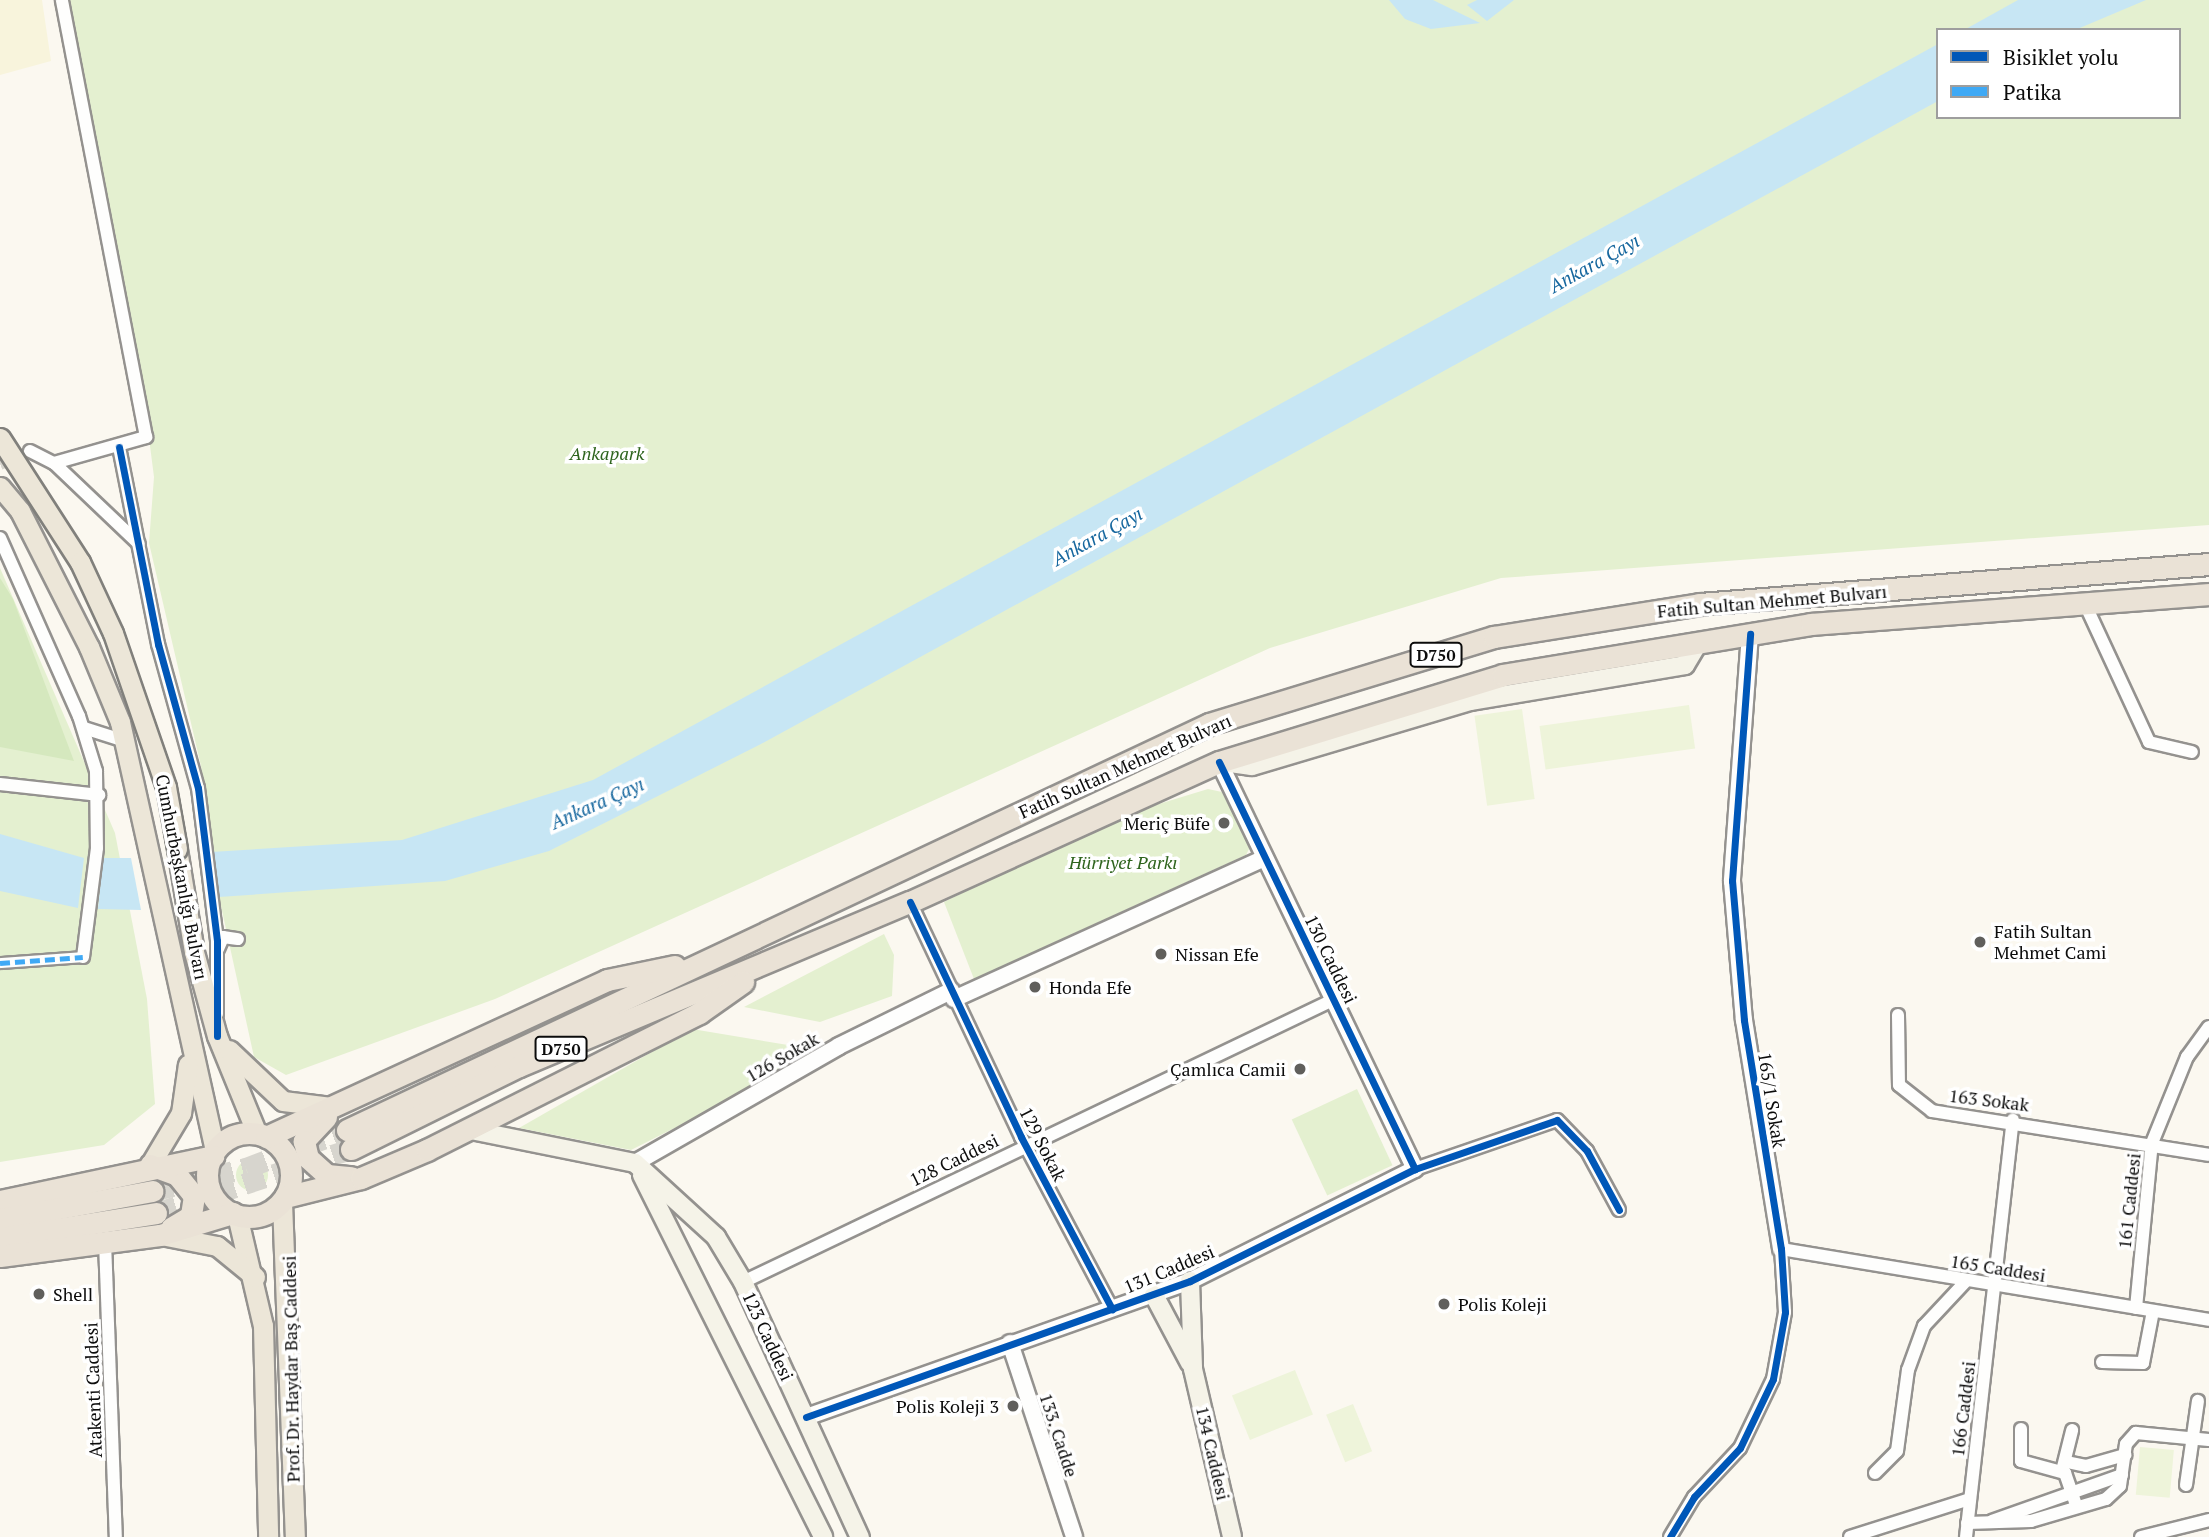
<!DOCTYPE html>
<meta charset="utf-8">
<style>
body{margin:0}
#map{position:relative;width:2209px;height:1537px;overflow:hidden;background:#fbf8f0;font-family:"PT Serif",serif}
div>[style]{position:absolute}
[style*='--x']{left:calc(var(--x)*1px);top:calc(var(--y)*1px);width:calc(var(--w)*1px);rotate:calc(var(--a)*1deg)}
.farmland>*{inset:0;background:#f8f4dc}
.green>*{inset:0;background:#e4f0d0;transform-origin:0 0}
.round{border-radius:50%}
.forest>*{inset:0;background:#d5e8be}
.pitch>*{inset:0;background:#eef4da;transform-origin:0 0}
.water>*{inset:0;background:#c7e6f4}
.minor-tunnel>*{height:12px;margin-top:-6px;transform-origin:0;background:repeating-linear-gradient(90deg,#d7d5ce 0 12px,transparent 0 18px)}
.trunk-tunnel>*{height:21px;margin-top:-10.5px;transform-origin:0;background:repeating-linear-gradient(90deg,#d7d5ce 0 21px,transparent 0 31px)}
.roads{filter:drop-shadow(2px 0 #94928f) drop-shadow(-2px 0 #94928f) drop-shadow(0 2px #94928f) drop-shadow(0 -2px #94928f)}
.pedestrian>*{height:10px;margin:-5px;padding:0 5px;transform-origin:5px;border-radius:5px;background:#fefefd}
.minor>*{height:12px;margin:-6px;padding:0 6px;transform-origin:6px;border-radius:6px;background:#fefefd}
.tertiary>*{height:16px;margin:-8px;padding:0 8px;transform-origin:8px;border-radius:8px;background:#fefefd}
.secondary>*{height:18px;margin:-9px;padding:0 9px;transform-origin:9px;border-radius:9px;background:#f5f3e8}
.primary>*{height:19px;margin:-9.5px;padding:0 9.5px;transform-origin:9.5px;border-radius:9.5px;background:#ece6d8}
.trunk>*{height:21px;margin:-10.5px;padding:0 10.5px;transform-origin:10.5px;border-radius:10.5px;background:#eae2d6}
.trunk>.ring{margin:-10.5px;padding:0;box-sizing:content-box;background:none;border:21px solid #eae2d6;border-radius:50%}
.bridges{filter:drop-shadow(2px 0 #81807c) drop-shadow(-2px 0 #81807c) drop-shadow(0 2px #81807c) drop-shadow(0 -2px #81807c)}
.primary-bridge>*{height:19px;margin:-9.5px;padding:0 9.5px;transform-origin:9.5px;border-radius:9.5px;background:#ece6d8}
.quiet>*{height:5px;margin-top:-2.5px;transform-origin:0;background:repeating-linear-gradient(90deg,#3fa9f5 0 10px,transparent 0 15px)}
.cycleway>*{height:7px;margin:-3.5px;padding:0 3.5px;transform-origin:3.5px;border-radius:3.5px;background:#0057b8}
.dots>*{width:19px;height:19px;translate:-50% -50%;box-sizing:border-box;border:4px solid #fff;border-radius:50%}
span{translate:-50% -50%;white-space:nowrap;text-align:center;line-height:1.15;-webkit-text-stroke:7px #fff;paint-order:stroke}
.shield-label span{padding:2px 5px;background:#fff;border:2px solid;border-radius:5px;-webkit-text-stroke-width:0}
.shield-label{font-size:16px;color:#0c0c0c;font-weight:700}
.park-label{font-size:18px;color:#2e641d;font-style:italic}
.street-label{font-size:18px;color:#0c0c0c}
.poi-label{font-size:18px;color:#0c0c0c}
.right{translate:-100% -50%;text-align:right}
.left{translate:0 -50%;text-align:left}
.water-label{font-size:19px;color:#16679e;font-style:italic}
.legend{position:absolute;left:1936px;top:28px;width:245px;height:91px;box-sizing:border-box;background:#fff;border:2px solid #9e9e9e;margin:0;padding:9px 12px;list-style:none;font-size:21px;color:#0c0c0c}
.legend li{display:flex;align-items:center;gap:14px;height:35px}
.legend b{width:35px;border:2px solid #9e9e9e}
</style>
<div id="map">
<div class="farmland">
<div style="clip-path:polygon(0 0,42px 0,51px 61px,0 75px)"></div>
</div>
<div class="green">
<div style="clip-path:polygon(evenodd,58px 0,2209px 0,2209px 525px,1501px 578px,1270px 648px,495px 999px,286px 1075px,254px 1057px,219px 897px,201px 766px,149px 543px,154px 477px,145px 407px,58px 0,1938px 30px,2179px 30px,2179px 117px,1938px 117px,1938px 30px)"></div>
<div style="clip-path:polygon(0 568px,115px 833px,147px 999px,155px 1104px,104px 1145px,0 1162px)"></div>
<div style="clip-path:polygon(1208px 789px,1222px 792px,1250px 847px,1246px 855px,974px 979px,944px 902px,1113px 818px)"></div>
<div style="clip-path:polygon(884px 934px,894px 955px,892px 996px,820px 1022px,744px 1007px)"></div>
<div style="clip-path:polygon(692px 1029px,806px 1048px,809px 1060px,631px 1150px,519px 1128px)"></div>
<div style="left:1357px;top:1089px;width:84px;height:72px;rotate:65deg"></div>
<div class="round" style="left:236px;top:1159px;width:32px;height:32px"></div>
</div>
<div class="forest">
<div style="clip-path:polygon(0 578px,13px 599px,74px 761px,0 747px)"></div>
</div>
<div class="pitch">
<div style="left:1689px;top:705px;width:44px;height:151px;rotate:82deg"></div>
<div style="left:1522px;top:709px;width:91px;height:48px;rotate:82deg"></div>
<div style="left:1295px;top:1370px;width:48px;height:68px;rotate:68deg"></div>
<div style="left:1353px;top:1404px;width:51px;height:29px;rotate:68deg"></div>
<div style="left:2140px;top:1447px;width:34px;height:48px;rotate:5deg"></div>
</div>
<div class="water">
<div style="clip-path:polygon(1389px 0,1433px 0,1480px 23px,1431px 29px,1405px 19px)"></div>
<div style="clip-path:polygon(1477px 0,1514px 0,1487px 21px,1467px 5px)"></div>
<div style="clip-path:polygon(2018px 0,2146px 0,2075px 30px,1964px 30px)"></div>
<div style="clip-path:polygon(1938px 44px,1938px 101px,761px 744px,549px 851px,445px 881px,219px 897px,211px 852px,402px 840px,593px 780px)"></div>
<div style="clip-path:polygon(0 834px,84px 858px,78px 908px,0 891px)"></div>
<div style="clip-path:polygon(103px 858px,131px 858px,141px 910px,98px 909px)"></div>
</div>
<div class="minor-tunnel">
<div style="--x:0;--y:464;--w:33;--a:-23"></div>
</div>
<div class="trunk-tunnel">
<div style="--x:152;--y:1191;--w:97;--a:-13.7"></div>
<div style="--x:246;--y:1168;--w:108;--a:-20.6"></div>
<div style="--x:156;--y:1213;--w:205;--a:-18.2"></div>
</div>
<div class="roads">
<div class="pedestrian">
<div style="--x:0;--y:963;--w:83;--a:-4.1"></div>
</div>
<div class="minor">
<div style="--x:119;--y:447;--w:201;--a:78.8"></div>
<div style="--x:158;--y:644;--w:149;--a:74.5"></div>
<div style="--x:198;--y:788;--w:154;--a:82.9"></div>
<div style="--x:217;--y:941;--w:73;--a:90"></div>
<div style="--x:30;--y:451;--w:27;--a:27"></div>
<div style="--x:54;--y:463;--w:117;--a:43.6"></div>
<div style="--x:54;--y:463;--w:96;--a:-15.8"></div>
<div style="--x:146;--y:437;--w:445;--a:-100.9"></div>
<div style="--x:0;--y:538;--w:195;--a:66.1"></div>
<div style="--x:79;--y:716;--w:58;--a:72.8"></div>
<div style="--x:96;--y:771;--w:77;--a:89.3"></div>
<div style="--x:97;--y:848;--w:110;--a:97.3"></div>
<div style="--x:2085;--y:604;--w:152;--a:65.1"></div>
<div style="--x:2149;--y:742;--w:44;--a:13.1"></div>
<div style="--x:84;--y:728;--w:43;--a:17.6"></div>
<div style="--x:0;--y:784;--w:100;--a:6.3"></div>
<div style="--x:910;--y:902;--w:260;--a:64.7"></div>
<div style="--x:1021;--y:1137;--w:195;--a:62.1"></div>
<div style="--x:218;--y:949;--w:13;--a:-67"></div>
<div style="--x:223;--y:937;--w:15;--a:8"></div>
<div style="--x:1898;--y:1015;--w:70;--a:89.2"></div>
<div style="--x:1899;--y:1085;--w:42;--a:38.2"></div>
<div style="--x:1932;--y:1111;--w:280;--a:9"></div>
<div style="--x:1415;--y:1169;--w:150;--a:-19"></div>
<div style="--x:1557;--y:1120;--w:43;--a:45.9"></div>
<div style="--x:1587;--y:1151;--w:67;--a:61.5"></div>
<div style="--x:105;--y:1242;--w:295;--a:87.9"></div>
<div style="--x:743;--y:1282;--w:654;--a:-25.55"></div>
<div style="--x:2136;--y:1308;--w:166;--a:-84.5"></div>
<div style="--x:2152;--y:1143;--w:93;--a:-67.9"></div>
<div style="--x:2187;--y:1057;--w:37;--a:-54"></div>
<div style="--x:2102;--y:1362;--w:41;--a:1.4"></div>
<div style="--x:2143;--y:1363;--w:53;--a:-79.1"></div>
<div style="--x:2021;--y:1429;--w:32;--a:90"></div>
<div style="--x:2021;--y:1461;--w:46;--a:15.3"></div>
<div style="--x:2065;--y:1473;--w:31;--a:71"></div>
<div style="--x:2067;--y:1462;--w:19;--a:12"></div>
<div style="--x:2086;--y:1466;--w:41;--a:-15.8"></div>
<div style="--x:2063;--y:1467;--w:38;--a:-76"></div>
<div style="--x:1875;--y:1473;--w:31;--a:-45"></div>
<div style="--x:1897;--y:1451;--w:82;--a:-82.3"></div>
<div style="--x:1908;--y:1370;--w:47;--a:-70"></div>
<div style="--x:1924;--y:1326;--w:63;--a:-46.9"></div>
<div style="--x:2186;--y:1485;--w:85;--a:-81.9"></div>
<div style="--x:1992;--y:1521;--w:138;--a:-19.5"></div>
<div style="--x:1967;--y:1523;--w:64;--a:-1.8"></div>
<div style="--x:2031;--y:1521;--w:78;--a:-16.3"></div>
<div style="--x:2106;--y:1499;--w:19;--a:-43"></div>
<div style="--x:2120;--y:1486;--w:42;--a:-81.9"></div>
<div style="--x:2126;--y:1444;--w:15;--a:-48"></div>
<div style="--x:2136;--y:1433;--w:73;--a:5.5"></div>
<div style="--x:1670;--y:1537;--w:47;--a:-59"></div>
<div style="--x:1694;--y:1497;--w:67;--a:-46.8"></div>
<div style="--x:1740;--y:1448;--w:76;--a:-64.4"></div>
<div style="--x:1773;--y:1379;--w:68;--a:-79.8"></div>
<div style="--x:1785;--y:1312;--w:63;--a:-93.6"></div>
<div style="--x:1781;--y:1249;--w:434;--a:9.4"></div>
<div style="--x:1850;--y:1537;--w:126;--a:-17.6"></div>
<div style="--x:1966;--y:1537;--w:420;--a:-83.6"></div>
<div style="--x:2141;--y:1537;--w:70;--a:-14"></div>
</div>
<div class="tertiary">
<div style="--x:1750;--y:634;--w:248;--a:94.2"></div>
<div style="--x:1732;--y:881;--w:140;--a:85.1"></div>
<div style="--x:1744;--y:1020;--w:232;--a:80.8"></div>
<div style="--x:954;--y:999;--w:341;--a:-24.4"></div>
<div style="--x:635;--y:1163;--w:235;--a:-29.8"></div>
<div style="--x:839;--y:1046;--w:125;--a:-26.2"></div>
<div style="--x:1010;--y:1343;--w:204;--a:71.7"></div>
<div style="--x:806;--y:1417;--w:407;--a:-19.5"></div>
<div style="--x:1190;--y:1281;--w:251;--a:-26.5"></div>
<div style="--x:1415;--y:1169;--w:452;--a:-115.7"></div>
</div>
<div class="secondary">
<div style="--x:1223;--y:762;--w:29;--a:8"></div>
<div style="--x:1252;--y:766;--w:227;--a:-16.6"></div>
<div style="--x:1470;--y:701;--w:218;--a:-9.5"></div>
<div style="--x:1685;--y:665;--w:26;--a:-59"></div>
<div style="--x:471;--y:1130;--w:167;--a:11.4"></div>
<div style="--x:635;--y:1163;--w:110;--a:42.4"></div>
<div style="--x:716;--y:1237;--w:52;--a:59"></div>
<div style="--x:743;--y:1282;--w:281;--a:65.4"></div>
<div style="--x:642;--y:1175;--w:405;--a:63.4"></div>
<div style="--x:1190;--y:1281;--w:88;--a:88"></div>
<div style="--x:1193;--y:1369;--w:172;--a:76.9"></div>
<div style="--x:1154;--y:1295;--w:77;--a:62.1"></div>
</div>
<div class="primary">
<div style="--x:0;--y:487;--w:31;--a:50"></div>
<div style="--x:20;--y:511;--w:153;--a:63.1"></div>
<div style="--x:89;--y:647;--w:81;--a:67.5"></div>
<div style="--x:120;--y:722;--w:438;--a:77.5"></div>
<div style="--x:177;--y:849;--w:104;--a:80.6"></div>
<div style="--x:194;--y:952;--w:87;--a:74.7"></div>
<div style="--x:217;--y:1036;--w:106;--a:67.8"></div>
<div style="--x:229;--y:1050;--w:74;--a:43.4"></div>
<div style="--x:283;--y:1101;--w:48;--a:7.1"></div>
<div style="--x:150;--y:1165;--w:61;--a:-59.2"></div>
<div style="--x:181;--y:1113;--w:49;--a:-81.9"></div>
<div style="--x:282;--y:1202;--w:335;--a:87.8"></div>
<div style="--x:237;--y:1215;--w:114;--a:76.8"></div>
<div style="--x:263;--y:1326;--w:211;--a:88.6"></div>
<div style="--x:161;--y:1235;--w:57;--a:11.1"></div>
<div style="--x:217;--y:1246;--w:49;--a:39.2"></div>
</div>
<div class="trunk">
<div style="--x:326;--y:1117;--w:33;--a:133"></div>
<div style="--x:304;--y:1141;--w:17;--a:77"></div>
<div style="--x:308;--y:1158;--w:25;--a:42"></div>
<div style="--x:327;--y:1175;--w:24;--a:5"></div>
<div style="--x:347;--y:1130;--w:953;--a:-25.22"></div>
<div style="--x:1209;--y:724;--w:298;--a:-17"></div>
<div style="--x:1494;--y:637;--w:209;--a:-9.1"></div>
<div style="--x:1700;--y:604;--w:511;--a:-4.49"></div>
<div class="ring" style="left:207px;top:1133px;width:63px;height:63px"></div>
<div style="--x:266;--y:1137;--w:375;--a:-24.7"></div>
<div style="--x:607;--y:980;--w:69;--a:-11.6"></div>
<div style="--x:351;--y:1149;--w:187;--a:-26.3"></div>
<div style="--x:519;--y:1066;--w:424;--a:-22.8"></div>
<div style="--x:910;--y:902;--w:339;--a:-24.4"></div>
<div style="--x:1219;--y:762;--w:297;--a:-17"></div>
<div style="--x:1503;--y:675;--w:312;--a:-9.4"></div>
<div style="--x:1811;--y:624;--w:399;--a:-4.3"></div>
<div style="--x:150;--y:1165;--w:29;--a:20"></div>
<div style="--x:177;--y:1175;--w:27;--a:51"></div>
<div style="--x:194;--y:1196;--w:20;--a:99"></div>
<div style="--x:191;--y:1216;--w:23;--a:149"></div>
<div style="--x:285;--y:1197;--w:78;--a:-14"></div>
<div style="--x:361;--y:1178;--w:72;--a:-23"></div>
<div style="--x:427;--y:1150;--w:305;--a:-26.7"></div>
<div style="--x:699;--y:1013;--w:54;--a:-35.2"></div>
<div style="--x:0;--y:1201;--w:218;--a:-11.9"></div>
<div style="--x:0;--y:1219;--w:155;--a:-10.4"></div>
<div style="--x:0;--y:1238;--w:158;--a:-9.1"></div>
<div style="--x:0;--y:1256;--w:161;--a:-7.5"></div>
<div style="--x:160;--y:1235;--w:76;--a:-16.8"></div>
</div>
</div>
<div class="bridges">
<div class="primary-bridge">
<div style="--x:0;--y:438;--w:148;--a:57.2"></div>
<div style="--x:80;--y:562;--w:78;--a:65.1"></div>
<div style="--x:113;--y:633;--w:163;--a:71"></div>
<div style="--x:166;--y:787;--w:63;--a:79.9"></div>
</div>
</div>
<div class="quiet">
<div style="--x:0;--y:963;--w:83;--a:-4.1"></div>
</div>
<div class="cycleway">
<div style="--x:119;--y:447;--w:201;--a:78.8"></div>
<div style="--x:158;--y:644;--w:149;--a:74.5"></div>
<div style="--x:198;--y:788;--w:154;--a:82.9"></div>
<div style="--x:217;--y:941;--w:95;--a:90"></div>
<div style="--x:1219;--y:762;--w:452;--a:64.3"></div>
<div style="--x:910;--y:902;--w:260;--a:64.7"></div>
<div style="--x:1021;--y:1137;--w:195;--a:62.1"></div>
<div style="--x:806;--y:1417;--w:407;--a:-19.5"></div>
<div style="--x:1190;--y:1281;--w:251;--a:-26.5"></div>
<div style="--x:1415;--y:1169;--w:150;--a:-19"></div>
<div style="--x:1557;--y:1120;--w:43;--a:45.9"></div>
<div style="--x:1587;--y:1151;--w:67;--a:61.5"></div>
<div style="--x:1670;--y:1537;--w:47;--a:-59"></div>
<div style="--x:1694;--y:1497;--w:67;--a:-46.8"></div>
<div style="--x:1740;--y:1448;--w:76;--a:-64.4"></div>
<div style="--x:1773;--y:1379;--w:68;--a:-79.8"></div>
<div style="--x:1785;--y:1312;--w:63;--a:-93.6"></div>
<div style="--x:1781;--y:1249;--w:232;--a:-99.2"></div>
<div style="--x:1744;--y:1020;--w:140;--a:-94.9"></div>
<div style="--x:1732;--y:881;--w:248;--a:-85.8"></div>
</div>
<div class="dots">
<div style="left:1224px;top:823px;background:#605f5c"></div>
<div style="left:1980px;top:942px;background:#605f5c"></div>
<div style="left:1161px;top:954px;background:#605f5c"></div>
<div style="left:1035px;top:987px;background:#605f5c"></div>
<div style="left:1300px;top:1069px;background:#605f5c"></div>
<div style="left:39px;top:1294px;background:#605f5c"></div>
<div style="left:1444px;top:1304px;background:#605f5c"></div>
<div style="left:1013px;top:1406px;background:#605f5c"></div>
</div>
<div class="shield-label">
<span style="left:1436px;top:655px">D750</span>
<span style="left:561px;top:1049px">D750</span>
</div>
<div class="park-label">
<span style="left:607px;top:453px">Ankapark</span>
<span style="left:1123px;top:862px">Hürriyet Parkı</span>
</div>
<div class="street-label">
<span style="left:1772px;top:601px;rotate:-5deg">Fatih Sultan Mehmet Bulvarı</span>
<span style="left:1125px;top:766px;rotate:-24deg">Fatih Sultan Mehmet Bulvarı</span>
<span style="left:182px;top:877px;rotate:79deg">Cumhurbaşkanlığı Bulvarı</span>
<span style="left:1331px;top:959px;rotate:64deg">130 Caddesi</span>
<span style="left:782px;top:1057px;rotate:-30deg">126 Sokak</span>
<span style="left:1772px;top:1100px;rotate:81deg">165/1 Sokak</span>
<span style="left:1989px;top:1100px;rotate:7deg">163 Sokak</span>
<span style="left:1043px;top:1144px;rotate:63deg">129 Sokak</span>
<span style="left:954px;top:1160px;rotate:-26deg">128 Caddesi</span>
<span style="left:2129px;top:1201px;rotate:-84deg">161 Caddesi</span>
<span style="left:1998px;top:1268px;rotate:9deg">165 Caddesi</span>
<span style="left:1169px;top:1269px;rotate:-23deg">131 Caddesi</span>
<span style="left:768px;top:1336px;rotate:65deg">123 Caddesi</span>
<span style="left:291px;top:1369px;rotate:-91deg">Prof. Dr. Haydar Baş Caddesi</span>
<span style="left:93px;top:1390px;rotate:-92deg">Atakenti Caddesi</span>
<span style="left:1963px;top:1409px;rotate:-83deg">166 Caddesi</span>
<span style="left:1059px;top:1435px;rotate:72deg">133. Cadde</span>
<span style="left:1213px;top:1453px;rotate:77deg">134 Caddesi</span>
</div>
<div class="poi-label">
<span class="right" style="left:1210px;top:823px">Meriç Büfe</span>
<span class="left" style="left:1994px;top:942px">Fatih Sultan<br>Mehmet Cami</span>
<span class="left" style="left:1175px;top:954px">Nissan Efe</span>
<span class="left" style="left:1049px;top:987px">Honda Efe</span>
<span class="right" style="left:1286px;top:1069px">Çamlıca Camii</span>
<span class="left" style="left:53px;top:1294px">Shell</span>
<span class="left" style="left:1458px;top:1304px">Polis Koleji</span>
<span class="right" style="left:999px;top:1406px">Polis Koleji 3</span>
</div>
<div class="water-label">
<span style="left:1594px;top:263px;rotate:-29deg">Ankara Çayı</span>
<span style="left:1097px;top:536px;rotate:-29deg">Ankara Çayı</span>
<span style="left:597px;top:803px;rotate:-24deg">Ankara Çayı</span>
</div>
<ul class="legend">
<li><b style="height:9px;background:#0057b8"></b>Bisiklet yolu</li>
<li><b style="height:9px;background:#3fa9f5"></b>Patika</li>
</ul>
</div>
